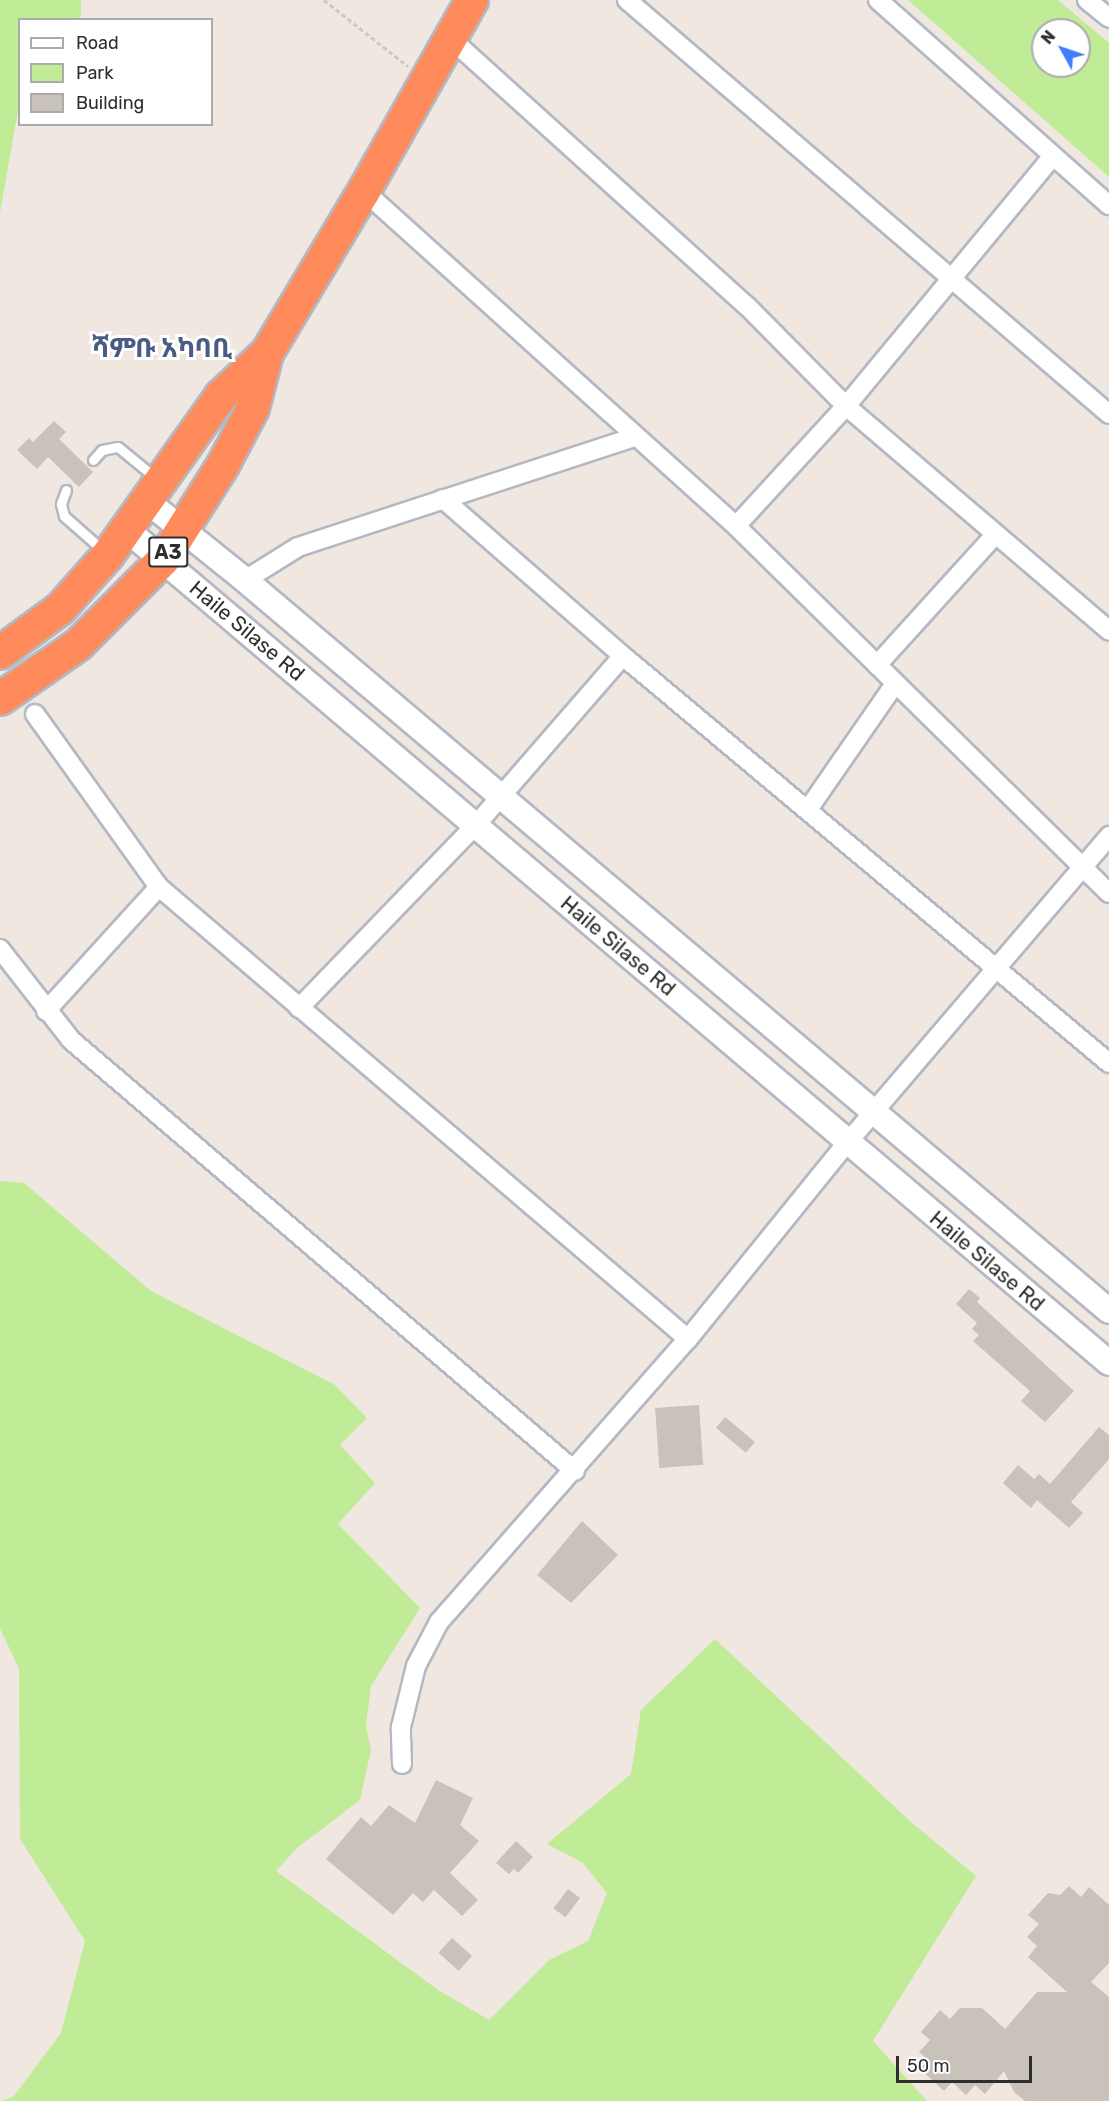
<!DOCTYPE html>
<meta charset="utf-8">
<style>
body{margin:0}
#map{position:relative;width:1109px;height:2101px;overflow:hidden;background:#f0e7e0;font-family:Rubik,"Noto Sans Ethiopic",sans-serif}
div>[style]{position:absolute}
[style*='--x']{left:calc(var(--x)*1px);top:calc(var(--y)*1px);width:calc(var(--w)*1px);rotate:calc(var(--a)*1deg)}
.green>*{inset:0;background:#c0eb97}
.building>*{inset:0;background:#c8c2bb;transform-origin:0 0}
.path>*{height:3px;margin-top:-1.5px;transform-origin:0;background:repeating-linear-gradient(90deg,#c9c9c9 0 4.5px,transparent 0 7.5px)}
.roads{filter:drop-shadow(2px 0 #b3b8c2) drop-shadow(-2px 0 #b3b8c2) drop-shadow(0 2px #b3b8c2) drop-shadow(0 -2px #b3b8c2)}
.lane>*{height:9px;margin:-4.5px;padding:0 4.5px;transform-origin:4.5px;border-radius:4.5px;background:#fff}
.street>*{height:18px;margin:-9px;padding:0 9px;transform-origin:9px;border-radius:9px;background:#fff}
.secondary>*{height:24px;margin:-12px;padding:0 12px;transform-origin:12px;border-radius:12px;background:#fff}
.highway>*{height:32px;margin:-16px;padding:0 16px;transform-origin:16px;border-radius:16px;background:#ff8b5c}
span{translate:-50% -50%;white-space:nowrap;text-align:center;line-height:1.15;-webkit-text-stroke:6px #fff;paint-order:stroke}
.shield-label span{padding:2px 4px;background:#fff;border:2px solid;border-radius:4px;-webkit-text-stroke-width:0}
.shield-label{font-size:20px;color:#2e2e2e;font-weight:700}
.street-label{font-size:21px;color:#2e2e2e}
.district-label{font-size:27px;color:#485c85;font-weight:700}
.legend{position:absolute;left:18px;top:18px;width:195px;height:108px;box-sizing:border-box;background:#fff;border:2px solid #ababab;margin:0;padding:8px 10px;list-style:none;font-size:18px;color:#2e2e2e}
.legend li{display:flex;align-items:center;gap:12px;height:30px}
.legend b{width:30px;border:2px solid #ababab}
.north{position:absolute;left:1031px;top:18px;width:60px;height:60px;box-sizing:border-box;background:#fff;border:2px solid #ababab;border-radius:50%;rotate:310deg;font-size:16px;font-weight:700;line-height:24px;text-align:center;color:#2e2e2e}
.north::after{content:'';display:block;margin:auto;width:21px;height:27px;background:#3e7eff;clip-path:polygon(50% 0,100% 100%,50% 72%,0 100%)}
.scale{position:absolute;left:896px;top:2056px;width:136px;height:27px;box-sizing:border-box;border:3px solid #2e2e2e;border-top:0;padding-left:8px;font-size:18px;line-height:21px;white-space:nowrap;color:#2e2e2e;-webkit-text-stroke:4px #fff;paint-order:stroke}
</style>
<div id="map">
<div class="green">
<div style="clip-path:polygon(0 0,81px 0,81px 16px,77px 19px,20px 20px,19px 105px,0 213px)"></div>
<div style="clip-path:polygon(evenodd,908px 0,1058px 0,1109px 43px,1109px 177px,908px 0,1043px 30px,1079px 30px,1079px 66px,1043px 66px,1043px 30px)"></div>
<div style="clip-path:polygon(0 1181px,24px 1183px,151px 1291px,335px 1385px,367px 1418px,340px 1445px,375px 1483px,338px 1524px,420px 1608px,371px 1686px,366px 1726px,371px 1750px,360px 1800px,297px 1848px,276px 1871px,438px 1990px,489px 2020px,549px 1960px,588px 1941px,607px 1893px,583px 1863px,547px 1844px,631px 1774px,641px 1710px,715px 1639px,911px 1822px,976px 1876px,873px 2041px,927px 2101px,2px 2101px,14px 2096px,61px 2033px,85px 1941px,20px 1839px,19px 1669px,0 1628px)"></div>
</div>
<div class="building">
<div style="clip-path:polygon(54px 421px,66px 432px,59px 439px,93px 472px,79px 487px,48px 457px,37px 469px,17px 450px,29px 438px,33px 442px)"></div>
<div style="clip-path:polygon(969px 1289px,980px 1298px,977px 1302px,1074px 1391px,1045px 1422px,1021px 1401px,1030px 1391px,973px 1341px,979px 1335px,972px 1329px,977px 1323px,956px 1304px)"></div>
<div style="left:699px;top:1405px;width:60px;height:44px;rotate:86deg"></div>
<div style="left:725px;top:1417px;width:39px;height:14px;rotate:40deg"></div>
<div style="clip-path:polygon(1099px 1427px,1109px 1435px,1109px 1459px,1071px 1502px,1083px 1513px,1069px 1528px,1037px 1500px,1031px 1508px,1003px 1483px,1018px 1465px,1034px 1479px,1039px 1474px,1050px 1484px)"></div>
<div style="clip-path:polygon(582px 1521px,618px 1555px,571px 1603px,537px 1575px)"></div>
<div style="clip-path:polygon(436px 1780px,473px 1798px,460px 1825px,479px 1841px,450px 1873px,478px 1900px,462px 1916px,434px 1890px,423px 1902px,413px 1893px,393px 1915px,326px 1859px,361px 1817px,371px 1826px,389px 1805px,415px 1823px)"></div>
<div style="clip-path:polygon(516px 1841px,533px 1857px,518px 1873px,514px 1869px,509px 1874px,496px 1863px)"></div>
<div style="clip-path:polygon(1069px 1886px,1081px 1897px,1089px 1887px,1109px 1905px,1109px 1963px,1091px 1982px,1109px 1997px,1109px 2101px,1025px 2101px,1014px 2092px,1004px 2071px,985px 2094px,975px 2085px,966px 2095px,952px 2082px,944px 2091px,920px 2069px,928px 2060px,919px 2052px,930px 2040px,921px 2032px,940px 2010px,950px 2019px,960px 2008px,982px 2008px,1005px 2029px,1037px 1992px,1067px 1992px,1028px 1957px,1037px 1946px,1027px 1937px,1039px 1924px,1028px 1915px,1048px 1893px,1060px 1895px)"></div>
<div style="left:568px;top:1889px;width:15px;height:24px;rotate:37deg"></div>
<div style="left:452px;top:1938px;width:27px;height:20px;rotate:42deg"></div>
</div>
<div class="path">
<div style="--x:324;--y:0;--w:107;--a:38.2"></div>
</div>
<div class="roads">
<div class="lane">
<div style="--x:93;--y:460;--w:13;--a:-48"></div>
<div style="--x:102;--y:450;--w:16;--a:-11"></div>
<div style="--x:118;--y:447;--w:50;--a:39.4"></div>
<div style="--x:66;--y:490;--w:15;--a:110"></div>
<div style="--x:61;--y:504;--w:12;--a:76"></div>
<div style="--x:64;--y:516;--w:55;--a:41.3"></div>
</div>
<div class="street">
<div style="--x:627;--y:0;--w:635;--a:40.66"></div>
<div style="--x:878;--y:0;--w:309;--a:41.6"></div>
<div style="--x:1087;--y:0;--w:28;--a:39"></div>
<div style="--x:450;--y:38;--w:400;--a:42.1"></div>
<div style="--x:747;--y:306;--w:141;--a:45.3"></div>
<div style="--x:846;--y:406;--w:346;--a:40.5"></div>
<div style="--x:364;--y:191;--w:501;--a:42"></div>
<div style="--x:736;--y:526;--w:523;--a:44.54"></div>
<div style="--x:443;--y:499;--w:239;--a:41.1"></div>
<div style="--x:623;--y:656;--w:634;--a:39.94"></div>
<div style="--x:736;--y:526;--w:163;--a:-47.5"></div>
<div style="--x:846;--y:406;--w:323;--a:-50.4"></div>
<div style="--x:245;--y:580;--w:62;--a:-31.9"></div>
<div style="--x:298;--y:547;--w:354;--a:-18.1"></div>
<div style="--x:877;--y:665;--w:174;--a:-47.8"></div>
<div style="--x:35;--y:714;--w:213;--a:54.4"></div>
<div style="--x:159;--y:887;--w:696;--a:40.51"></div>
<div style="--x:809;--y:808;--w:151;--a:-55.3"></div>
<div style="--x:0;--y:949;--w:115;--a:52"></div>
<div style="--x:71;--y:1040;--w:663;--a:40.54"></div>
<div style="--x:299;--y:1008;--w:253;--a:-46"></div>
<div style="--x:475;--y:826;--w:225;--a:-49"></div>
<div style="--x:46;--y:1011;--w:168;--a:-47.7"></div>
<div style="--x:402;--y:1764;--w:37;--a:-92"></div>
<div style="--x:401;--y:1727;--w:63;--a:-76.2"></div>
<div style="--x:416;--y:1666;--w:50;--a:-62.4"></div>
<div style="--x:439;--y:1622;--w:377;--a:-48.7"></div>
<div style="--x:688;--y:1339;--w:252;--a:-51"></div>
<div style="--x:847;--y:1143;--w:404;--a:-49.5"></div>
</div>
<div class="secondary">
<div style="--x:148;--y:502;--w:124;--a:38.8"></div>
<div style="--x:245;--y:580;--w:1132;--a:40.23"></div>
<div style="--x:126;--y:529;--w:1289;--a:40.31"></div>
</div>
<div class="highway">
<div style="--x:0;--y:653;--w:74;--a:-36.3"></div>
<div style="--x:60;--y:609;--w:72;--a:-48.4"></div>
<div style="--x:108;--y:555;--w:195;--a:-54.6"></div>
<div style="--x:221;--y:396;--w:63;--a:-43.1"></div>
<div style="--x:267;--y:353;--w:189;--a:-59.1"></div>
<div style="--x:364;--y:191;--w:219;--a:-60.5"></div>
<div style="--x:0;--y:699;--w:95;--a:-34.7"></div>
<div style="--x:78;--y:645;--w:120;--a:-45"></div>
<div style="--x:163;--y:560;--w:112;--a:-57.7"></div>
<div style="--x:223;--y:465;--w:64;--a:-62.2"></div>
<div style="--x:253;--y:408;--w:57;--a:-75.7"></div>
</div>
</div>
<div class="shield-label">
<span style="left:168px;top:552px">A3</span>
</div>
<div class="street-label">
<span style="left:247px;top:631px;rotate:40deg">Haile Silase Rd</span>
<span style="left:618px;top:946px;rotate:40deg">Haile Silase Rd</span>
<span style="left:987px;top:1261px;rotate:40deg">Haile Silase Rd</span>
</div>
<div class="district-label">
<span style="left:162px;top:349px">ሻምቡ አካባቢ</span>
</div>
<ul class="legend">
<li><b style="height:8px;background:#fff"></b>Road</li>
<li><b style="height:16px;background:#c0eb97"></b>Park</li>
<li><b style="height:16px;background:#c8c2bb"></b>Building</li>
</ul>
<div class="north">N</div>
<div class="scale">50 m</div>
</div>
